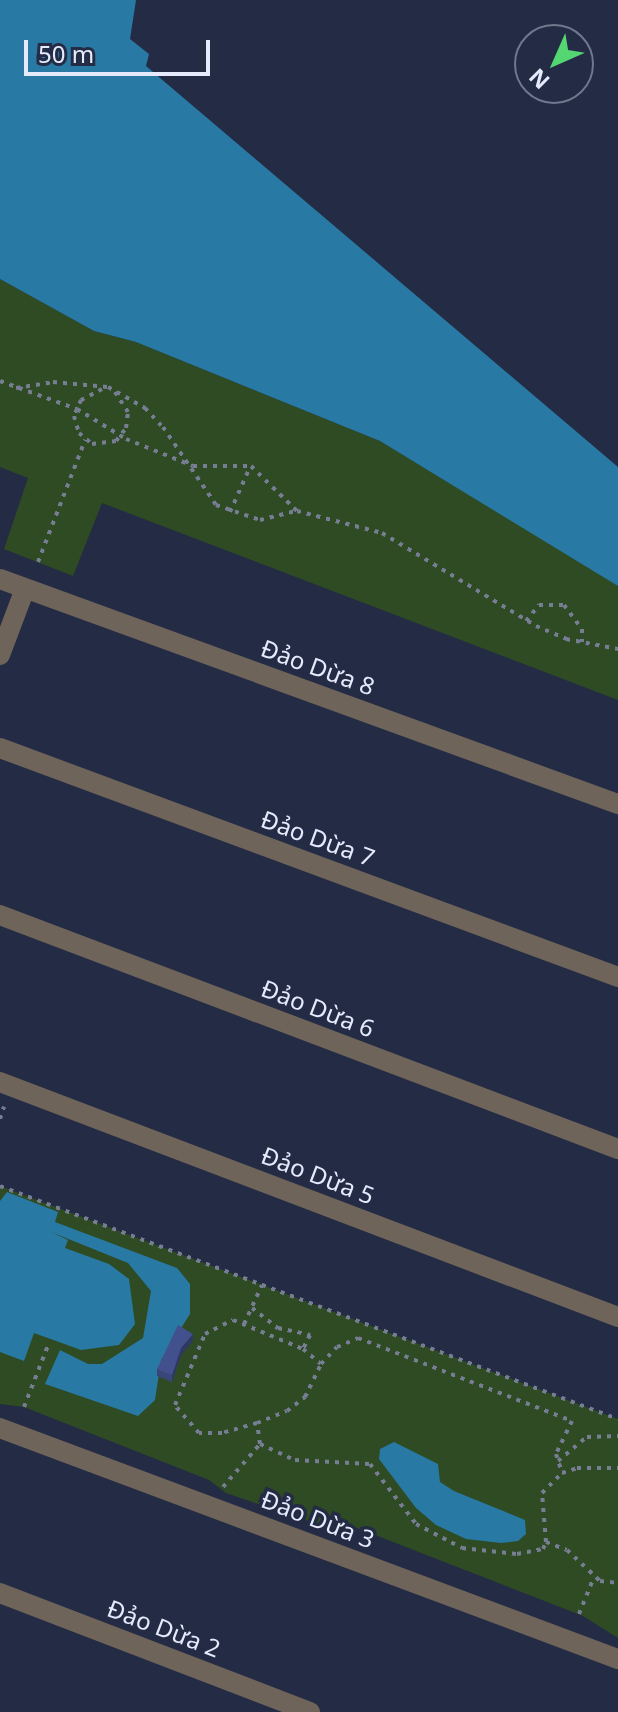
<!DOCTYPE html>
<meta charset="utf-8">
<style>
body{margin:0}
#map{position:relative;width:618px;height:1712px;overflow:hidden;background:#242b45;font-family:"Noto Sans",sans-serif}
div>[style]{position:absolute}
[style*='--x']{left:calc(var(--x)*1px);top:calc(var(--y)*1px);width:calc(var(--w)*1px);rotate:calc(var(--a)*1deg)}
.green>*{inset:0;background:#2e4b24}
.water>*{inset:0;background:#2879a4}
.path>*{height:4px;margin-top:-2px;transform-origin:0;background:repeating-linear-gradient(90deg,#777d93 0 4px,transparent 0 10px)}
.minor>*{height:20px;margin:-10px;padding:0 10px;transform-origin:10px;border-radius:10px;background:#6f6459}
.tertiary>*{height:20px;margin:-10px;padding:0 10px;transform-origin:10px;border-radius:10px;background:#6f6459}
.wall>*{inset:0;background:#39467a}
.shaded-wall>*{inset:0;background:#2e3963}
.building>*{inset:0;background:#42518e}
span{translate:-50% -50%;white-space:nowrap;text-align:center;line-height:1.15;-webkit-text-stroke:7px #242b45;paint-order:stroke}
.street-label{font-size:24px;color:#e5ebfc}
.north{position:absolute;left:514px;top:24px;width:80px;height:80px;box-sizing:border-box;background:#242b45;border:2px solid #71788e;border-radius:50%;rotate:225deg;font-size:22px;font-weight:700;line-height:32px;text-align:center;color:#e5ebfc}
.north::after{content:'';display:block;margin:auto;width:28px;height:36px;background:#54d672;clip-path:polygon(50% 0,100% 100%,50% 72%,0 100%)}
.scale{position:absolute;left:24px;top:40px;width:186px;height:36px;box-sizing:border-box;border:4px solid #e5ebfc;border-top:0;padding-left:10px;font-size:24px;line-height:28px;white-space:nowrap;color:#e5ebfc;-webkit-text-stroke:6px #242b45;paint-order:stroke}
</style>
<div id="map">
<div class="green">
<div style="clip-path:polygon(0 279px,94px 331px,136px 342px,380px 441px,608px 578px,618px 586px,618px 700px,102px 503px,73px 576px,4px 549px,28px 478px,0 467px)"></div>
<div style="clip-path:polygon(0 1186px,618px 1419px,618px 1638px,583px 1616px,352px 1526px,332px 1529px,226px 1493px,209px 1480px,24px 1407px,0 1404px)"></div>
</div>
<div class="water">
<div style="clip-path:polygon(0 0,136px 0,130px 39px,149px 54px,146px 66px,618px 467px,618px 586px,380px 441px,136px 342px,94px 331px,0 279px)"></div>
<div style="clip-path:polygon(7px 1192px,58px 1212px,55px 1222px,177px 1268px,190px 1284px,190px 1314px,161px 1360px,155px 1400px,138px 1416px,45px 1384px,60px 1350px,88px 1364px,102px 1364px,143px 1338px,151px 1291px,128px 1263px,51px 1232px,68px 1240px,65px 1248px,109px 1264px,129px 1279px,135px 1324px,119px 1345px,81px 1350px,34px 1333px,24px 1361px,0 1352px,0 1201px)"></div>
<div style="clip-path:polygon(394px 1442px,438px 1464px,440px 1482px,454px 1491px,525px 1520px,526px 1534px,518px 1541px,501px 1543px,466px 1539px,436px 1525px,416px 1508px,379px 1459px,380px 1449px)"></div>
</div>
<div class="path">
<div style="--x:0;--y:381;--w:82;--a:20"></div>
<div style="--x:77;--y:409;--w:57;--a:31.5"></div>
<div style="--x:126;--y:439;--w:72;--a:21.9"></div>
<div style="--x:193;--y:466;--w:58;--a:0"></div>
<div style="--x:251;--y:466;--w:64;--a:44.4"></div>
<div style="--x:297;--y:511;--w:88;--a:14.5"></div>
<div style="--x:382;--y:533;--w:180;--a:31.1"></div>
<div style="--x:536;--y:626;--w:33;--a:23"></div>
<div style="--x:566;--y:639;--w:53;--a:10.9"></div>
<div style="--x:16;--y:388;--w:37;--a:-9"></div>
<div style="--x:53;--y:382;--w:55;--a:5.2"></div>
<div style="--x:108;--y:387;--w:43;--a:29.6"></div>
<div style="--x:145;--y:408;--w:26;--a:47"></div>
<div style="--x:163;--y:427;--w:94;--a:55.8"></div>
<div style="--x:216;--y:505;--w:46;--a:18.8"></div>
<div style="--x:260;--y:520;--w:38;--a:-14"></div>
<div style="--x:102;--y:389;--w:24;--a:152"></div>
<div style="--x:81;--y:400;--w:17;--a:114"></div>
<div style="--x:74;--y:416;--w:18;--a:74"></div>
<div style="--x:79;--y:433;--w:17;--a:40"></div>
<div style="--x:92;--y:444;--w:24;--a:-7"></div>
<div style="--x:116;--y:441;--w:16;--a:-52"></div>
<div style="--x:126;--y:428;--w:16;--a:-83"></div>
<div style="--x:128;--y:412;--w:24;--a:-123"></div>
<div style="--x:230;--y:512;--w:49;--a:-66"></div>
<div style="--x:38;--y:562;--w:131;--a:-68.9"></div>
<div style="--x:526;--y:621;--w:21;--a:-51"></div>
<div style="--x:539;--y:605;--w:25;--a:0"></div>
<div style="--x:564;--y:605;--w:30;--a:53"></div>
<div style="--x:582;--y:629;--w:13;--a:90"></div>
<div style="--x:0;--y:1119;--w:13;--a:-72"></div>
<div style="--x:0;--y:1186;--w:660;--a:20.66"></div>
<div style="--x:252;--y:1308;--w:33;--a:38"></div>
<div style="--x:278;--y:1328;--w:33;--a:12"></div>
<div style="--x:310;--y:1335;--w:16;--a:117"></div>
<div style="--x:244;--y:1324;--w:43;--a:-65.2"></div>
<div style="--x:24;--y:1407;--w:69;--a:-68.7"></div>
<div style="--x:257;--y:1423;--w:36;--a:164"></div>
<div style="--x:222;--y:1433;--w:23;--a:180"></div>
<div style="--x:199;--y:1433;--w:37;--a:-131"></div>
<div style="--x:175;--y:1405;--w:77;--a:-67.1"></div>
<div style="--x:205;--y:1334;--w:31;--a:-27"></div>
<div style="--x:233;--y:1320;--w:76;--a:22.5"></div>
<div style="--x:303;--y:1349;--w:23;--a:40"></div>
<div style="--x:260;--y:1444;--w:38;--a:25"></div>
<div style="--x:295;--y:1460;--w:75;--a:3.1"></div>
<div style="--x:370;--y:1464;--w:76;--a:52.5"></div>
<div style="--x:416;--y:1524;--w:52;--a:27.6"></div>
<div style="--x:462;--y:1548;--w:55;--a:6.2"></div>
<div style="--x:517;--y:1554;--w:26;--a:-11"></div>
<div style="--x:543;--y:1549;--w:8;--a:-67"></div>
<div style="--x:558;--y:1461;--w:38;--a:-40"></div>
<div style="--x:587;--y:1437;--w:31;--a:-2"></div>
<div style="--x:223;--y:1487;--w:57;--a:-49.3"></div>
<div style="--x:260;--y:1444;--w:21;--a:-98"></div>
<div style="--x:257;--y:1423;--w:32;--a:-22"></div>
<div style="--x:287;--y:1411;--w:23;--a:-38"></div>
<div style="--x:305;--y:1397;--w:37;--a:-64"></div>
<div style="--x:321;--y:1364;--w:23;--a:-47"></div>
<div style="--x:337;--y:1347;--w:23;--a:-23"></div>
<div style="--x:358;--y:1338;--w:230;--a:21.2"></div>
<div style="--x:572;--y:1421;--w:37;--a:116"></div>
<div style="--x:556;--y:1454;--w:20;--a:72"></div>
<div style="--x:546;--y:1542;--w:49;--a:-94.7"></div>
<div style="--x:542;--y:1493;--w:28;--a:-45"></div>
<div style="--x:562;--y:1473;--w:16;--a:-18"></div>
<div style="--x:577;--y:1468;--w:41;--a:0"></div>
<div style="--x:546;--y:1542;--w:22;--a:21"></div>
<div style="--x:567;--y:1550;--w:45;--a:43.2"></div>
<div style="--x:600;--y:1581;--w:18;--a:6"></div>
<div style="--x:579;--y:1614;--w:40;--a:-68"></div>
</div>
<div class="minor">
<div style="--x:0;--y:579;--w:658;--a:20.01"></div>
<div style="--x:0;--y:748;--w:659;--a:20.33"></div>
<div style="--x:0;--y:915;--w:661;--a:20.74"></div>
<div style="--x:0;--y:1082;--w:661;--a:20.82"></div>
<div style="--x:0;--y:1428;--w:660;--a:20.5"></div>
<div style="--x:0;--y:1593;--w:332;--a:21"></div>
</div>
<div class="tertiary">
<div style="--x:0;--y:655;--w:71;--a:-69.3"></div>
</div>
<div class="wall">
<div style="clip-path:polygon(193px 1341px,181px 1355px,172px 1382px,157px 1376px,157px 1369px)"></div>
</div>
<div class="shaded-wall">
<div style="clip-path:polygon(193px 1334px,193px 1341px,181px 1355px,172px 1382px,172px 1375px,181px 1348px)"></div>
</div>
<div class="building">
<div style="clip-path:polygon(178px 1325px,193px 1334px,181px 1348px,172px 1375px,157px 1369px)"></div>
</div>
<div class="street-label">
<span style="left:318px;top:667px;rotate:20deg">Đảo Dừa 8</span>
<span style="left:318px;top:838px;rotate:20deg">Đảo Dừa 7</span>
<span style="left:318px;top:1008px;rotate:21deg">Đảo Dừa 6</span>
<span style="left:318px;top:1175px;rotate:21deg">Đảo Dừa 5</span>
<span style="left:318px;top:1519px;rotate:21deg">Đảo Dừa 3</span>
<span style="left:164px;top:1628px;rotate:21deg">Đảo Dừa 2</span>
</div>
<div class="north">N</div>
<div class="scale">50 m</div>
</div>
